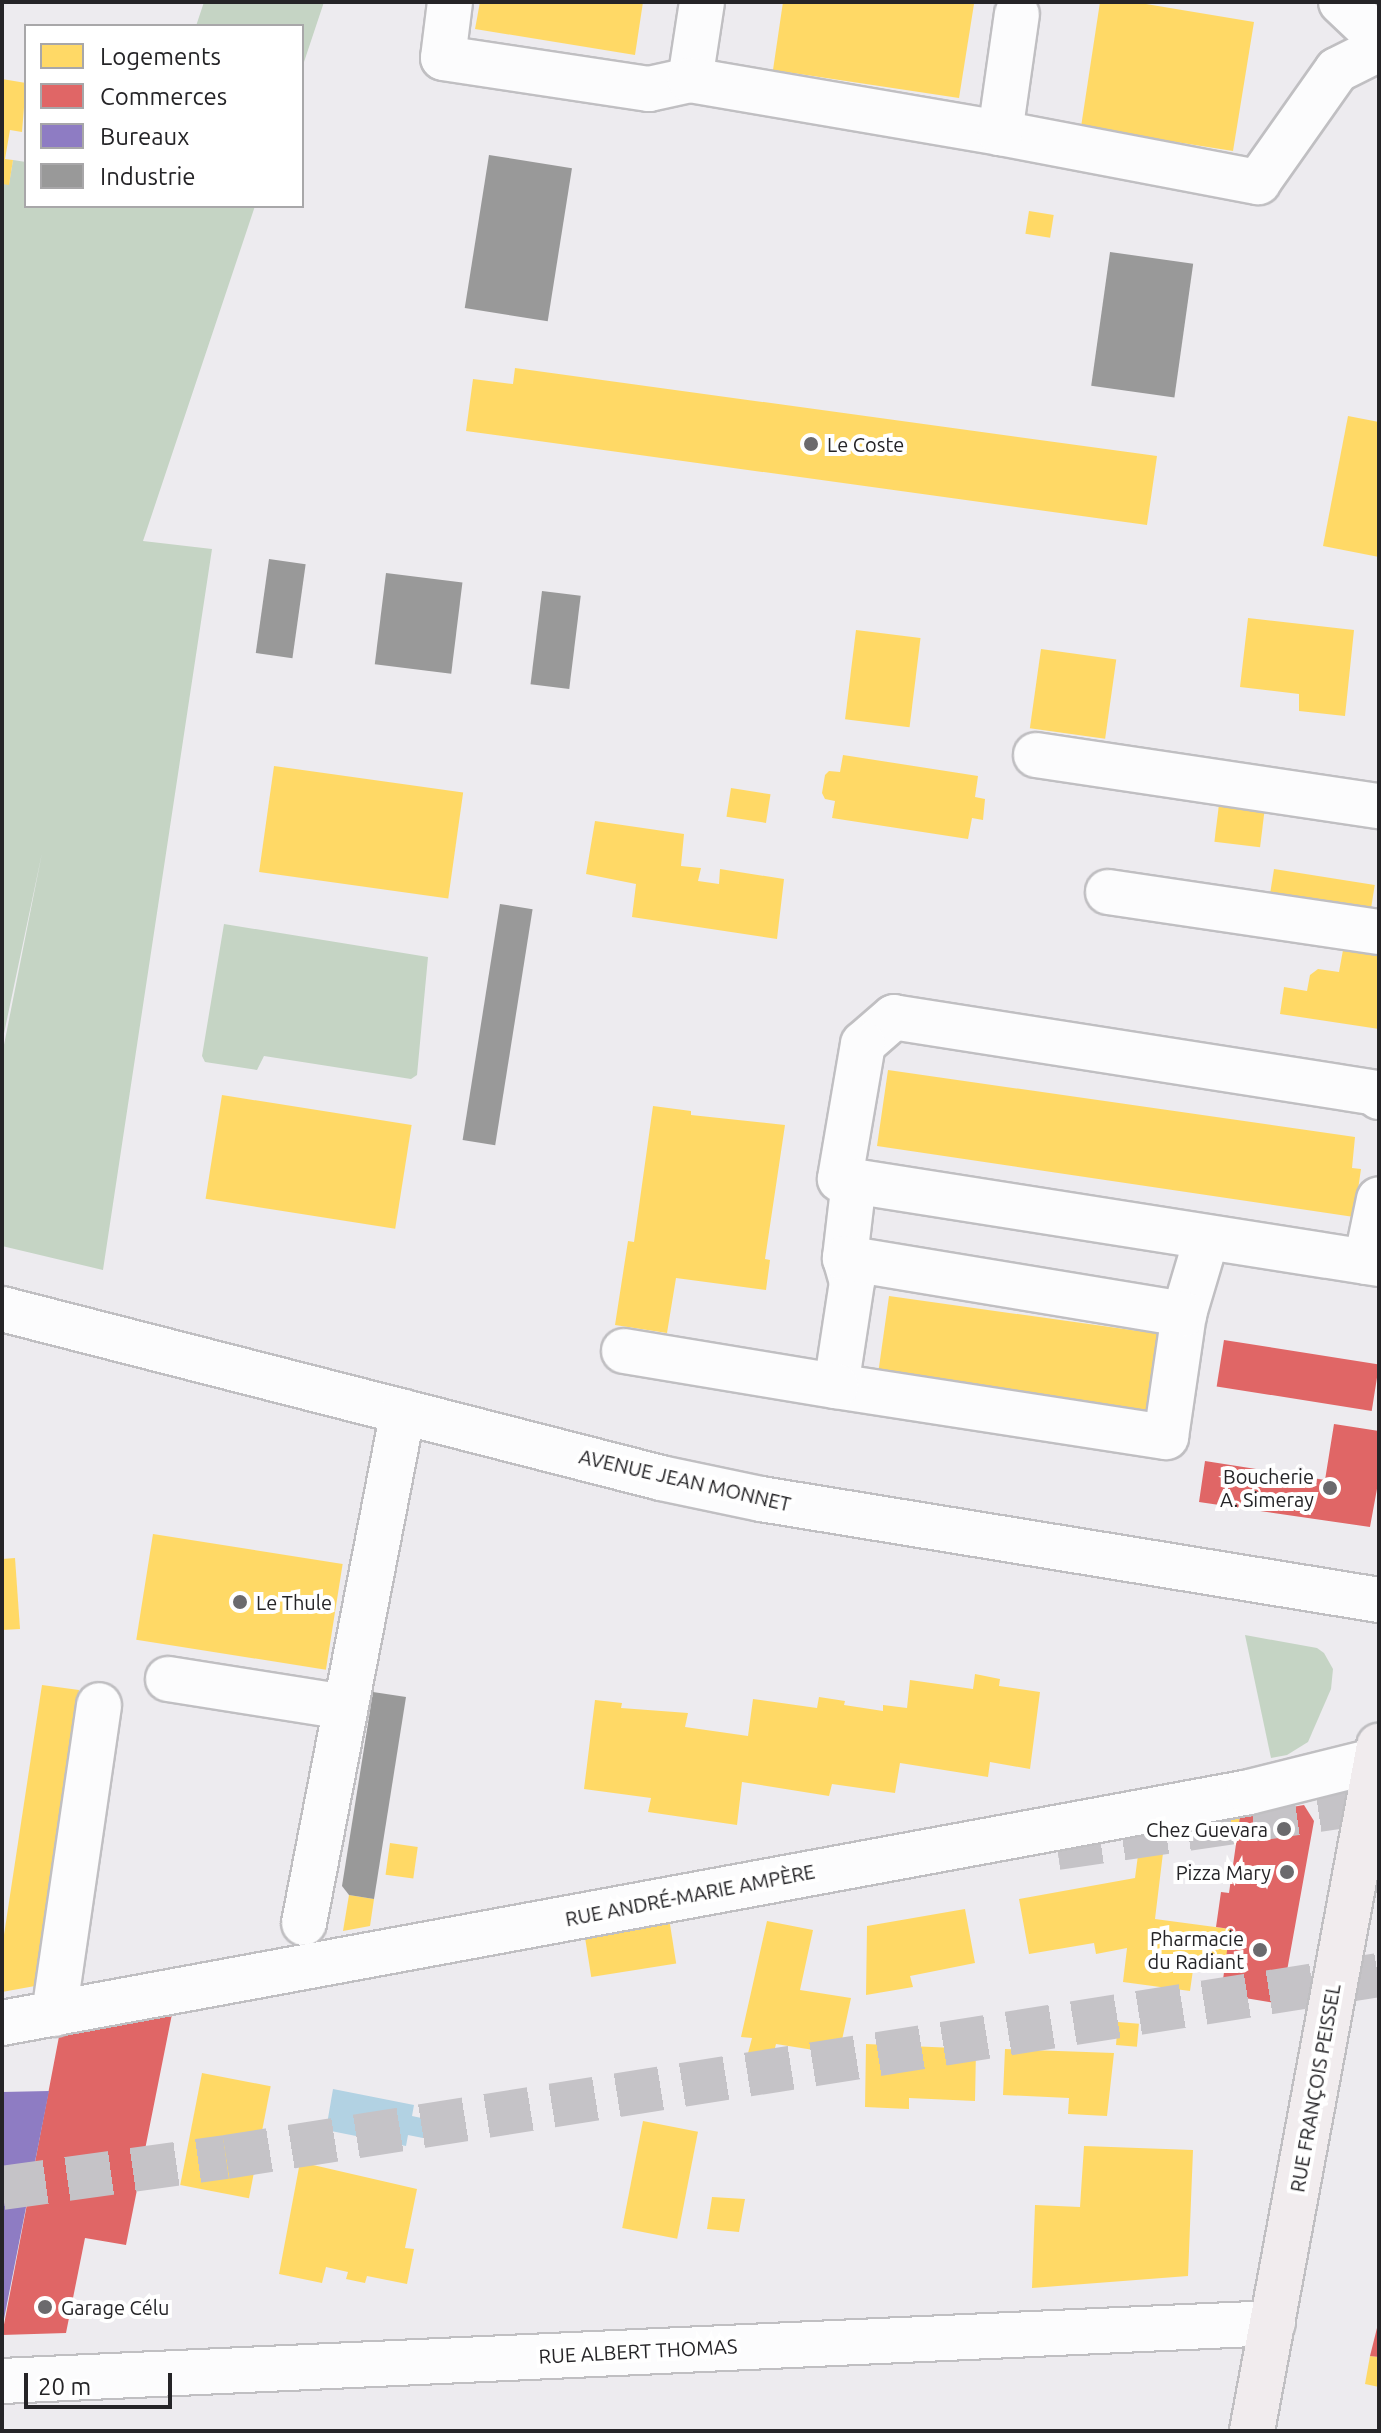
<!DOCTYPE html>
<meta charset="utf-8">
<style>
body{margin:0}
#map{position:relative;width:1381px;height:2433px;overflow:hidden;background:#edebef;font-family:Ubuntu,sans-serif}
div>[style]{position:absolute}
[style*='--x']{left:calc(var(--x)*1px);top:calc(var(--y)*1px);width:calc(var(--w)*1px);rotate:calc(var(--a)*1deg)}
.green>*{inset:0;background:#c5d4c4}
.water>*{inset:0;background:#b2d2e3}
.homes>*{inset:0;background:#ffd966;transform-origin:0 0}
.shops>*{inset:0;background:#e06666;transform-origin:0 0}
.offices>*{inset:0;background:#8e7cc3}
.industry>*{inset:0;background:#999;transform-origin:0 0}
.highway-tunnel>*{height:44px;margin-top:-22px;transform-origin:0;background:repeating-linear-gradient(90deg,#c5c3c7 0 44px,transparent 0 66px)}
.roads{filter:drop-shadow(2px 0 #c0bfc2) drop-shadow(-2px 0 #c0bfc2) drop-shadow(0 2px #c0bfc2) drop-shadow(0 -2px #c0bfc2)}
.minor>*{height:44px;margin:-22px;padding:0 22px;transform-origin:22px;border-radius:22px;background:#fcfcfd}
.major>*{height:44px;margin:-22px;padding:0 22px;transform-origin:22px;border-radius:22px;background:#f1ecee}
.dots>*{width:22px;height:22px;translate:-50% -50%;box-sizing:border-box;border:4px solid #fff;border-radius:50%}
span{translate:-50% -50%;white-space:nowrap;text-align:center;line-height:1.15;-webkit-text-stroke:8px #fff;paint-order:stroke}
.poi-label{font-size:20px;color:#252427}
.left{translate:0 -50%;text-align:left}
.right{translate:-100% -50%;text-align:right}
.street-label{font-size:20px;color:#252427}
.frame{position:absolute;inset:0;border:4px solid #252427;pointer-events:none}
.legend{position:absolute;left:24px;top:24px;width:280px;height:184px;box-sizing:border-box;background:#fff;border:2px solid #a8a7a9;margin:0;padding:10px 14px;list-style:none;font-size:24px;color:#252427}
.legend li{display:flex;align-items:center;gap:16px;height:40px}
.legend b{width:40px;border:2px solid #a8a7a9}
.scale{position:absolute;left:24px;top:2373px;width:148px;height:36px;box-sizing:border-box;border:4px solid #252427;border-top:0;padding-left:10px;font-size:24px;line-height:28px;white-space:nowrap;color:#252427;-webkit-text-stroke:6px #fff;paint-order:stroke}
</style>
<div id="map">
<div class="green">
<div style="clip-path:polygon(204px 2px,324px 2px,302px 68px,302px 26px,196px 26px)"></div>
<div style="clip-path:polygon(13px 160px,26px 162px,26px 206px,255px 206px,143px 541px,212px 549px,103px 1270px,2px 1246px,2px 1055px,42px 853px,2px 1043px,2px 184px,9px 184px)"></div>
<div style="clip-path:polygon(224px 924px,428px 957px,417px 1075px,411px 1079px,264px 1056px,257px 1070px,205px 1062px,202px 1056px)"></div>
<div style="clip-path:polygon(1245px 1635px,1317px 1648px,1324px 1653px,1333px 1669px,1331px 1689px,1308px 1742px,1287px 1755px,1271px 1758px)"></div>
</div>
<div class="water">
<div style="clip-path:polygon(333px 2089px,414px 2105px,412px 2116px,426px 2119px,423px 2138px,408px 2135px,406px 2146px,326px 2130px)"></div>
</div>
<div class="homes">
<div style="clip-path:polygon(480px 2px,643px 2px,635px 55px,475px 29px)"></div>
<div style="clip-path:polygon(783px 2px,974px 4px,959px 98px,773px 70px)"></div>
<div style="clip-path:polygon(1100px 2px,1134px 2px,1254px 22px,1233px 151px,1081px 127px)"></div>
<div style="clip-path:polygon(2px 79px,26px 83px,22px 132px,10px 130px,5px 159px,13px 160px,9px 185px,2px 184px)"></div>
<div style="left:1029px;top:211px;width:25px;height:23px;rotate:9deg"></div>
<div style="clip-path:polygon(515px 368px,1157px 456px,1147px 525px,466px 431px,473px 379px,513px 384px)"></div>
<div style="clip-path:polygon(1348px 416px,1379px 422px,1379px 557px,1323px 546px)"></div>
<div style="clip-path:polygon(1248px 618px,1354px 630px,1345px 716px,1299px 711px,1299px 694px,1240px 687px)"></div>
<div style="left:856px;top:630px;width:65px;height:90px;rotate:7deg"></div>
<div style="left:1041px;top:649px;width:76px;height:80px;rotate:8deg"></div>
<div style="clip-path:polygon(843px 755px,978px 776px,975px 797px,985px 799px,983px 820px,972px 818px,968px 839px,832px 818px,835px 801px,825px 799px,822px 793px,825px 775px,829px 771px,840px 772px)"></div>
<div style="left:274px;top:766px;width:191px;height:107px;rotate:8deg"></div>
<div style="left:731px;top:788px;width:40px;height:29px;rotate:9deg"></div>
<div style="left:1220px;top:796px;width:46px;height:46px;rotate:7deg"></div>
<div style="clip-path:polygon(595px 821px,684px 834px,681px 866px,701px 868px,698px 881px,719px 884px,720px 869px,784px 879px,777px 939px,632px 917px,636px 884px,586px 874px)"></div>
<div style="left:1274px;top:869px;width:102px;height:26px;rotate:9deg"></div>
<div style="clip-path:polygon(1343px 950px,1379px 954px,1379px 1029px,1280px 1014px,1284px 987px,1307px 991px,1310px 975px,1318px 969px,1339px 972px)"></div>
<div style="clip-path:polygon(888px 1070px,1355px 1137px,1352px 1168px,1361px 1169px,1354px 1217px,877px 1146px)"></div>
<div style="left:222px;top:1095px;width:192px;height:105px;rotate:9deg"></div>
<div style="clip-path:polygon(653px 1106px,691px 1111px,691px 1115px,785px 1125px,765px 1259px,770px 1260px,766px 1290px,676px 1278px,667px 1333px,615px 1325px,628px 1241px,634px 1242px)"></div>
<div style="left:889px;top:1296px;width:284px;height:81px;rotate:8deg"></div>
<div style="left:153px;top:1534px;width:192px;height:107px;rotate:9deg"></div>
<div style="clip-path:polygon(15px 1558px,20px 1629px,2px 1630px,2px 1559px)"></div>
<div style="clip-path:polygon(975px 1674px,1000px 1679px,999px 1686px,1040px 1692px,1030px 1769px,990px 1762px,988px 1777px,900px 1763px,895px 1793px,832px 1784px,829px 1796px,742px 1782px,737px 1825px,648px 1812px,651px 1798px,584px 1789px,595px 1700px,622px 1703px,621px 1708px,688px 1713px,685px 1727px,748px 1736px,753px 1699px,817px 1708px,819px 1697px,845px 1701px,844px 1705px,883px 1711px,883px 1705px,907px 1708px,910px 1680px,973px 1689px)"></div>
<div style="clip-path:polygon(42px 1685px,79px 1690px,35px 1986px,2px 1992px,2px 1948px)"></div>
<div style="clip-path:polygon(1240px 1816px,1236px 1844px,1200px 1840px,1201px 1822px)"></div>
<div style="clip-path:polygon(1166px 1828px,1155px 1919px,1230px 1929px,1225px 1968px,1194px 1963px,1190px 1991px,1123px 1982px,1127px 1948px,1096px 1954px,1094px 1943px,1029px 1954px,1019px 1899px,1135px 1878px,1141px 1832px)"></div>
<div style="left:390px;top:1843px;width:28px;height:32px;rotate:8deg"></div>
<div style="clip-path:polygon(349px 1895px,374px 1899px,370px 1926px,343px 1931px)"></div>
<div style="clip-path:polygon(965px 1909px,975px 1963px,910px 1976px,913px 1987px,866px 1995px,867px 1926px)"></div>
<div style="left:669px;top:1918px;width:46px;height:86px;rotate:81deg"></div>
<div style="clip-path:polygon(767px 1921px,813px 1930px,800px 1990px,851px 1998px,839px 2054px,776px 2044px,772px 2060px,747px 2057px,752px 2038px,741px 2037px)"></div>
<div style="left:1118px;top:2022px;width:21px;height:23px;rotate:5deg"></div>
<div style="clip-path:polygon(866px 2044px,976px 2049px,975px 2101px,909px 2098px,909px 2109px,865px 2107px)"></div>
<div style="clip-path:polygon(1005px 2049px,1114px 2053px,1107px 2116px,1068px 2114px,1069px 2098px,1003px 2095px)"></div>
<div style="left:202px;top:2073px;width:70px;height:114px;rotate:11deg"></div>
<div style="left:643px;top:2121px;width:56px;height:109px;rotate:11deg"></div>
<div style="clip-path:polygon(1084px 2146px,1193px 2150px,1188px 2276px,1032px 2288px,1035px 2205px,1080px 2207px)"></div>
<div style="clip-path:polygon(300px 2162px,417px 2189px,405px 2248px,414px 2249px,407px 2284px,367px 2276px,365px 2283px,346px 2279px,348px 2272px,326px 2267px,322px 2283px,279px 2274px)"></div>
<div style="clip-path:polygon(712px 2197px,745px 2199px,739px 2232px,707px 2229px)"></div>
<div style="clip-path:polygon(1370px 2356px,1379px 2357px,1379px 2387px,1365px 2384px)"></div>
</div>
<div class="shops">
<div style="left:1224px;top:1340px;width:157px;height:47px;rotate:9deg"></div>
<div style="clip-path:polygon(1334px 1424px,1379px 1431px,1379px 1478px,1370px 1527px,1199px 1502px,1205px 1461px,1325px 1480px)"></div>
<div style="clip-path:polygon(1304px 1805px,1314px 1821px,1281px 2004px,1221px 1994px,1230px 1929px,1216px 1927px,1221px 1892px,1229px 1893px,1240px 1816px)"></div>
<div style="clip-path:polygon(173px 2009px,126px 2245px,85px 2238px,66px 2333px,2px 2335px,61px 2026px)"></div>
<div style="clip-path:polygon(1379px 2320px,1379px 2357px,1370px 2356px)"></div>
</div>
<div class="offices">
<div style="clip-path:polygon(49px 2091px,3px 2324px,2px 2324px,2px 2092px)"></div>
</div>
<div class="industry">
<div style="left:489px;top:155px;width:84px;height:155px;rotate:9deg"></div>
<div style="left:1110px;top:252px;width:84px;height:135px;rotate:8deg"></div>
<div style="left:269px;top:559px;width:37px;height:95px;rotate:8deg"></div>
<div style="left:386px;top:573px;width:77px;height:92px;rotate:7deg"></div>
<div style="left:542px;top:591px;width:39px;height:94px;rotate:7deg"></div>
<div style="left:500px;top:904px;width:33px;height:239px;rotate:9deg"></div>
<div style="clip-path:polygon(373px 1692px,406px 1697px,374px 1899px,349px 1895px,342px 1886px)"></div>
</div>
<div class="highway-tunnel">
<div style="--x:1057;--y:1848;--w:325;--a:-8.3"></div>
<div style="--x:2;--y:2188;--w:226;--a:-7.9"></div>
<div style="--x:226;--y:2157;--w:1167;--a:-8.97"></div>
</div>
<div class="roads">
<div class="minor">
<div style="--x:450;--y:2;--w:56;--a:97.1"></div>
<div style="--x:443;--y:58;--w:208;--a:8.6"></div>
<div style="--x:649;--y:89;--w:42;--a:-12.4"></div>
<div style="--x:702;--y:2;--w:79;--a:98.7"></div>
<div style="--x:690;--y:80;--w:314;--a:9.7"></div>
<div style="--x:1000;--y:133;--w:263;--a:10.8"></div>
<div style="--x:1258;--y:182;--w:137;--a:-54.8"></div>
<div style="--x:1337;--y:70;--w:47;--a:-26.6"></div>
<div style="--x:1341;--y:2;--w:52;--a:43.5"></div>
<div style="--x:1000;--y:133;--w:120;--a:-81.9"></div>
<div style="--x:1036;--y:755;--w:347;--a:8.5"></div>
<div style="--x:1108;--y:892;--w:274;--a:8.4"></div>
<div style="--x:1379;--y:1097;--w:4;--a:-117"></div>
<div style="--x:1377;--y:1093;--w:489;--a:-171.1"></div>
<div style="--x:894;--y:1017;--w:41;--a:138.9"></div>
<div style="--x:863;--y:1044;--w:137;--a:99.7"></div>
<div style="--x:840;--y:1179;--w:546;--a:8.96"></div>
<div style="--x:854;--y:1181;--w:78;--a:96.7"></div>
<div style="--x:845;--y:1258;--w:25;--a:74"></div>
<div style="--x:852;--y:1282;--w:105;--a:98.7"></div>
<div style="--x:836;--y:1386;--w:334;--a:8.8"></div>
<div style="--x:1166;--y:1437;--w:124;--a:-81.7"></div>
<div style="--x:1184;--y:1314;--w:80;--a:-73.4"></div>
<div style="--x:845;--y:1258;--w:344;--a:9.4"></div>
<div style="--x:1366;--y:1262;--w:64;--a:-78.3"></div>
<div style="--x:2;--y:1309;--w:680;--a:14.38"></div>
<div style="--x:661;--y:1478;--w:102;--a:11.9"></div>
<div style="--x:761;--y:1499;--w:626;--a:9.28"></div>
<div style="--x:624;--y:1351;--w:215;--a:9.4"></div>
<div style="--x:168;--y:1679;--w:178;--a:9"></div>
<div style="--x:304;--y:1923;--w:521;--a:-79.06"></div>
<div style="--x:54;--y:2014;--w:312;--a:-81.7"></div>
<div style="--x:2;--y:2023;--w:1268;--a:-10.49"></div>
<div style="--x:1249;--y:1792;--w:132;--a:-14"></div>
<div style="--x:2;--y:2381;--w:1272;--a:-2.61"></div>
</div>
<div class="major">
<div style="--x:1252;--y:2431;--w:697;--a:-79.5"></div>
</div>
</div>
<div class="dots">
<div style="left:811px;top:444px;background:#6b6a6d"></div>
<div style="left:1330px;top:1488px;background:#6b6a6d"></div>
<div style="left:240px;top:1602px;background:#6b6a6d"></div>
<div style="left:1284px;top:1829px;background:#6b6a6d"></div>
<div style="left:1287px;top:1872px;background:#6b6a6d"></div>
<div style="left:1260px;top:1950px;background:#6b6a6d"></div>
<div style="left:45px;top:2307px;background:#6b6a6d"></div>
</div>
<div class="poi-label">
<span class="left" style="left:827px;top:444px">Le Coste</span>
<span class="right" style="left:1314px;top:1488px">Boucherie<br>A. Simeray</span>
<span class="left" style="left:256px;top:1602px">Le Thule</span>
<span class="right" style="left:1268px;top:1829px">Chez Guevara</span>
<span class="right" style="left:1271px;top:1872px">Pizza Mary</span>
<span class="right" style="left:1244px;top:1950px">Pharmacie<br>du Radiant</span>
<span class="left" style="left:61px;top:2307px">Garage Célu</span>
</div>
<div class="street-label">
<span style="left:685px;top:1480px;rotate:13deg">AVENUE JEAN MONNET</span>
<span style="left:690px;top:1895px;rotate:-11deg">RUE ANDRÉ-MARIE AMPÈRE</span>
<span style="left:1315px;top:2088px;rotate:-80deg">RUE FRANÇOIS PEISSEL</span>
<span style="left:638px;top:2351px;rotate:-3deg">RUE ALBERT THOMAS</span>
</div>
<div class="frame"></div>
<ul class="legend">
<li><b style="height:22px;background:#ffd966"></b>Logements</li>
<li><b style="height:22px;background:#e06666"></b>Commerces</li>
<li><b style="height:22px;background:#8e7cc3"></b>Bureaux</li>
<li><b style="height:22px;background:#999"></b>Industrie</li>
</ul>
<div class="scale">20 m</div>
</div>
